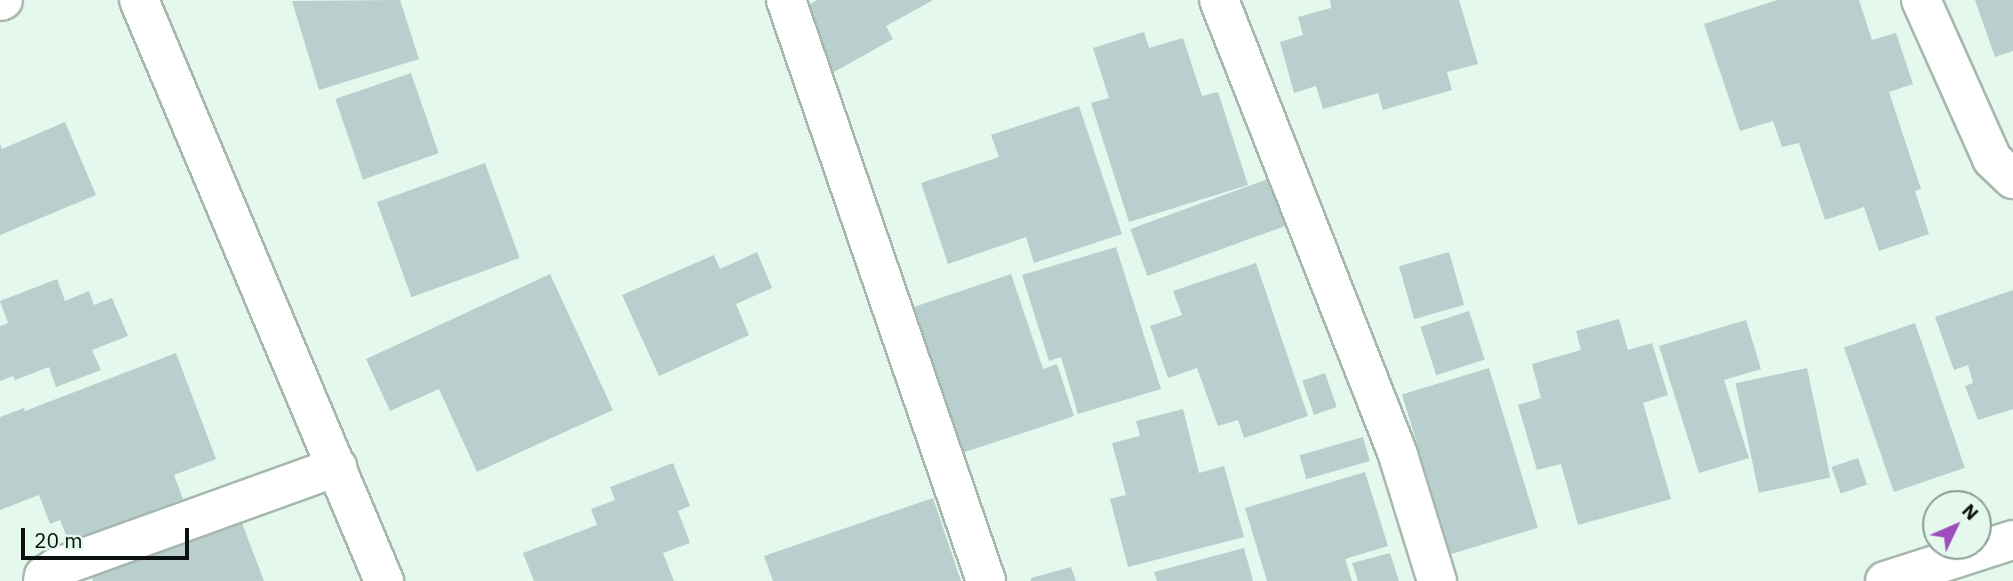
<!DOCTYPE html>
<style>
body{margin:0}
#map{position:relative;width:2013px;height:581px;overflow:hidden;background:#e4f8ed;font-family:"IBM Plex Sans",sans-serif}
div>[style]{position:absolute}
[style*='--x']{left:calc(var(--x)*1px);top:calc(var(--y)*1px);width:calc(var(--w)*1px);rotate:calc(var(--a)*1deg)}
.building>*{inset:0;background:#b8cfce;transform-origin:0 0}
.roads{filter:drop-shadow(2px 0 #a6b8ae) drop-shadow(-2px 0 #a6b8ae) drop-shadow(0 2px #a6b8ae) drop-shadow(0 -2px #a6b8ae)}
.minor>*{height:38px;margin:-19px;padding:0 19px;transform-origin:19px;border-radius:19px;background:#fff}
span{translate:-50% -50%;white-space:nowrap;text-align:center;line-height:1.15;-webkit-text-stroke:5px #e4f8ed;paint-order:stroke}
.north{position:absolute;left:1922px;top:490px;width:70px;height:70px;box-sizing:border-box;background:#e4f8ed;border:2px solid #8d9c94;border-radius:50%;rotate:46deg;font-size:19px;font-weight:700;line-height:28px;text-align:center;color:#0b110e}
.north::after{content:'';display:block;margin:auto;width:24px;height:32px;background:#9f4dbd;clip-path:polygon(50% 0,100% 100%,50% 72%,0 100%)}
.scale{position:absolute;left:21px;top:528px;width:168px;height:32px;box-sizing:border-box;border:4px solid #0b110e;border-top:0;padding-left:9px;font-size:21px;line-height:24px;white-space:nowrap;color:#0b110e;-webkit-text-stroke:5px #e4f8ed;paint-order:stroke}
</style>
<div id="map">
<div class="building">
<div style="clip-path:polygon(400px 0,419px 59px,319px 90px,292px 1px)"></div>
<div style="clip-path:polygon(817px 0,933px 0,886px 26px,893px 39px,834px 72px,799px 11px)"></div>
<div style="clip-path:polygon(1330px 0,1459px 0,1478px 64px,1447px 72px,1452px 90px,1383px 110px,1378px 93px,1323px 109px,1316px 86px,1294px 93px,1280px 42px,1303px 35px,1298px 17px,1331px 8px)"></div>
<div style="clip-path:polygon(1777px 0,1859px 0,1872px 40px,1896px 33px,1913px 84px,1889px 92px,1921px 189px,1915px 191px,1929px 234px,1879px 251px,1864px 207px,1825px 220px,1799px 143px,1782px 147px,1773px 121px,1740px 131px,1704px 24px)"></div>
<div style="clip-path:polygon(1975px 0,2013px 0,2013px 51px,1995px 57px)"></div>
<div style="clip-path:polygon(1144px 32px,1149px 48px,1183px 38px,1202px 96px,1218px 92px,1248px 185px,1129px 222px,1091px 103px,1109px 98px,1093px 48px)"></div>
<div style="left:411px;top:73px;width:85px;height:80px;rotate:71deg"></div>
<div style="clip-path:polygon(1079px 106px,1122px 234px,1034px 263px,1026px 237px,948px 264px,921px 183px,999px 157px,991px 135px)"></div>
<div style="clip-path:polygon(65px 122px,96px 195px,0 235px,0 144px,2px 149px)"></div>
<div style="left:485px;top:163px;width:101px;height:115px;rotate:70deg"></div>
<div style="left:1276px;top:176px;width:50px;height:155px;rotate:70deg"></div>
<div style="clip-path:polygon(1116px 247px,1161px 389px,1078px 414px,1061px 357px,1049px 361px,1022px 275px)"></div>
<div style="clip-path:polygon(757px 252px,772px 288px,736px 304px,749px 335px,659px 376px,622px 295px,714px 255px,720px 269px)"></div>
<div style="left:1449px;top:252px;width:55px;height:52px;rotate:74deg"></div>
<div style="clip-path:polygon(1256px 263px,1308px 416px,1244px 438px,1238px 420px,1218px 426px,1197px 368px,1168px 378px,1150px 326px,1182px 315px,1173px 291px)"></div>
<div style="clip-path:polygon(550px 274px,613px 410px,477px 472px,439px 389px,390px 411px,366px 359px)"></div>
<div style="clip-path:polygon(1011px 274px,1043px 369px,1057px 364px,1074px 416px,962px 453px,911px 308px)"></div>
<div style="clip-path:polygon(57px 279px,65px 301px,89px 291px,94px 305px,112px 298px,128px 336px,92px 350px,101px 370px,56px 387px,49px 367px,15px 380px,13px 376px,0 381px,0 326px,8px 323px,0 301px)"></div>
<div style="clip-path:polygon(2013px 290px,2013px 409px,1978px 420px,1965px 386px,1973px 383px,1968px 365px,1954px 370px,1935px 317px)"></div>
<div style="left:1469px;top:311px;width:51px;height:51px;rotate:72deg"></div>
<div style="clip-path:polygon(1619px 319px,1628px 350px,1652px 343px,1668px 395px,1643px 403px,1671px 499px,1578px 525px,1561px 464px,1537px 470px,1518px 405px,1541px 398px,1532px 364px,1581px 350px,1576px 331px)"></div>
<div style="clip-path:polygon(1746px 320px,1761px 369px,1724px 380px,1749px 458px,1699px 473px,1659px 346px)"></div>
<div style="left:1915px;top:323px;width:153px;height:75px;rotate:71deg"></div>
<div style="clip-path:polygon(176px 353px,216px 459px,174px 475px,183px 499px,69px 542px,60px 520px,50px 524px,39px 495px,0 510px,0 417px,24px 408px,25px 411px)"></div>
<div style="left:1489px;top:368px;width:167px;height:91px;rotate:73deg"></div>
<div style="left:1807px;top:368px;width:112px;height:73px;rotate:78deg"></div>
<div style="left:1325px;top:373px;width:36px;height:24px;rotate:71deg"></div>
<div style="clip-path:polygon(1183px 409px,1199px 473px,1224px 466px,1244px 537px,1128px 567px,1110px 499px,1126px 495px,1112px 443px,1140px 436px,1136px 421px)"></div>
<div style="left:1363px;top:437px;width:25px;height:66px;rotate:74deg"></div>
<div style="left:1858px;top:458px;width:28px;height:28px;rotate:71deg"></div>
<div style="clip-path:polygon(673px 463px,690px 506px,678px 511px,690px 543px,663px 553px,674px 581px,534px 581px,523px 553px,597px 525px,591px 509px,615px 500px,610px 487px)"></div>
<div style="clip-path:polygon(1365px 472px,1388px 546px,1345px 559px,1352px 581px,1267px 581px,1245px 508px)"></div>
<div style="clip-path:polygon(933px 498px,961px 581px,773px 581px,764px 556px)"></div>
<div style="clip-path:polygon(237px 510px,264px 581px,93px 581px,87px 563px)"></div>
<div style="clip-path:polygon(1244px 548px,1253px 581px,1157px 581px,1154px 572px)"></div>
<div style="clip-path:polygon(1390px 553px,1399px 581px,1358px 581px,1352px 563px)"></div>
<div style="clip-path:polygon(1071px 567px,1076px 581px,1031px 581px,1031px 578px)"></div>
</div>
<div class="roads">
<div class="minor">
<div style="--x:139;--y:0;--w:631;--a:67.14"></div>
<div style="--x:786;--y:0;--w:614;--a:71"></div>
<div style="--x:1219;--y:0;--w:489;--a:68.5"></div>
<div style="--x:1398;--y:455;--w:132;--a:72.8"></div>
<div style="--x:1921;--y:0;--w:174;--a:65.9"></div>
<div style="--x:1992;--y:159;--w:29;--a:44"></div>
<div style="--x:0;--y:1;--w:3;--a:-18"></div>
<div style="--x:43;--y:581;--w:5;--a:-79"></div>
<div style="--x:44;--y:576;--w:14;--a:-34"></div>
<div style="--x:56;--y:568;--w:299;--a:-19.8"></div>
<div style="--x:1885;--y:581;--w:134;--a:-17.8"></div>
</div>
</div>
<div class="north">N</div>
<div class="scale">20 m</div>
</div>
